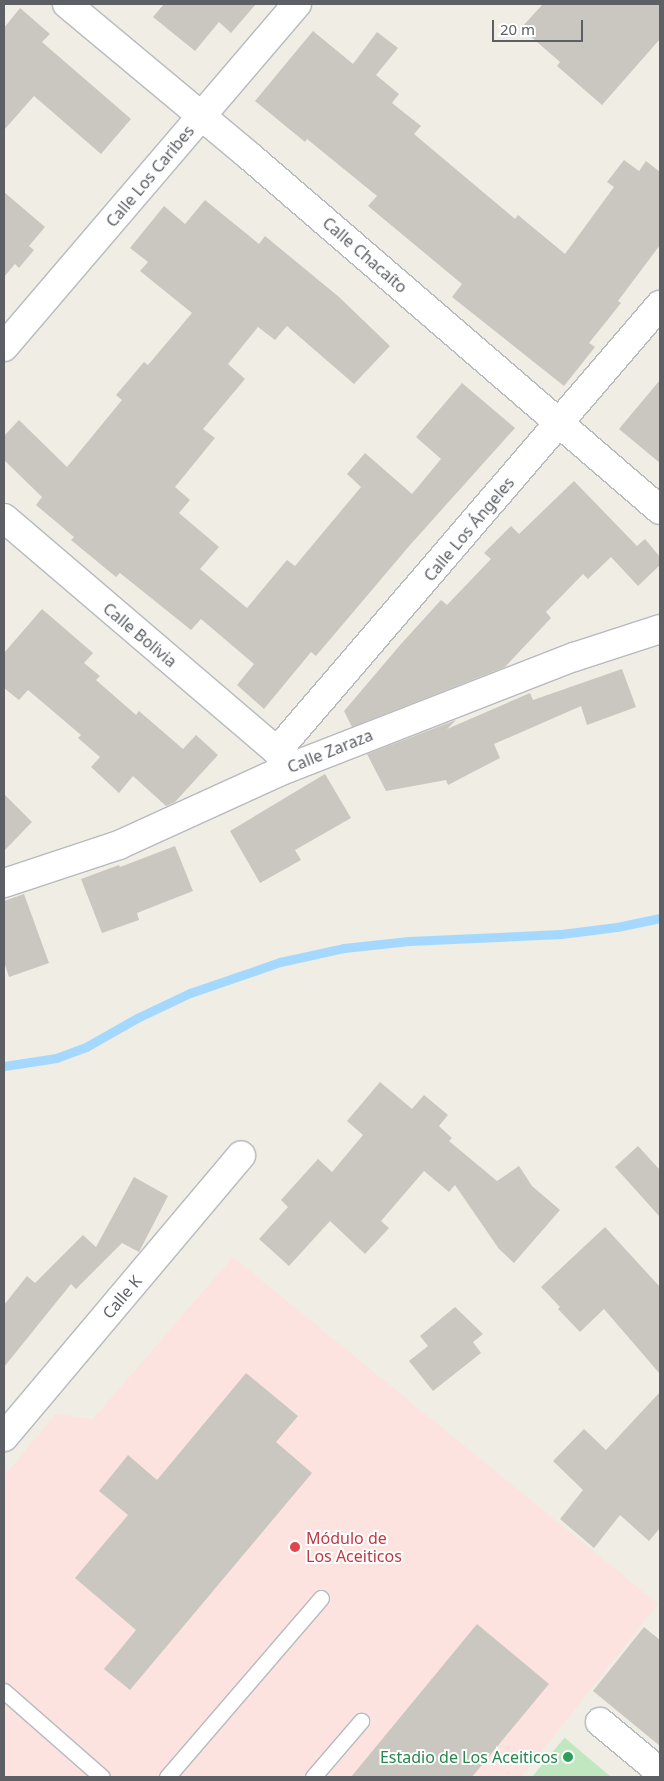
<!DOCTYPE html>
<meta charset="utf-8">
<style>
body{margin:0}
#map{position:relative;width:664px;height:1781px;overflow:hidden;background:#efede4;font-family:"Noto Sans",sans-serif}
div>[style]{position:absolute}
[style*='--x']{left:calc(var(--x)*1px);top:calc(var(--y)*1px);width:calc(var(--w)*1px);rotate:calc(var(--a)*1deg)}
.medical>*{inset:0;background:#fce3e0}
.green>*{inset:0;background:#c0e7c0}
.stream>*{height:9px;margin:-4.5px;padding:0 4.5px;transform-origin:4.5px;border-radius:4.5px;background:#a4d8ff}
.building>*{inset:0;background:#cac7c1}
.roads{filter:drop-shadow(1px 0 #b7babe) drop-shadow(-1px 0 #b7babe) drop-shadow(0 1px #b7babe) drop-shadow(0 -1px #b7babe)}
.service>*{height:15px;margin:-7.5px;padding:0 7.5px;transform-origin:7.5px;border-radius:7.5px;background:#fff}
.minor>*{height:28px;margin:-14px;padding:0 14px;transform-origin:14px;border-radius:14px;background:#fff}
.dots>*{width:14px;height:14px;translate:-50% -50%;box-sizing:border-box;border:2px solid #fff;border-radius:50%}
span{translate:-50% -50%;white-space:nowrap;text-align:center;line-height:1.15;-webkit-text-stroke:4px #fff;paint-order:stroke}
.street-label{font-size:16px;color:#5c6065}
.health-label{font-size:16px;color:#be3a42}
.left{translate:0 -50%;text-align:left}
.leisure-label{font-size:16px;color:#27864d}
.right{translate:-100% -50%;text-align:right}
.frame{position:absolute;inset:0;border:5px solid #5c6065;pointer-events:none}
.scale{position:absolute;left:492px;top:20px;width:91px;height:22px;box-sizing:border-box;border:2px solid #5c6065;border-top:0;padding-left:6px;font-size:15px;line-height:18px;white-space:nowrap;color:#5c6065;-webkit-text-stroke:4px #fff;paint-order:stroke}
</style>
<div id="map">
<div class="medical">
<div style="clip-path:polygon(233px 1257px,658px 1604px,521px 1777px,4px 1777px,4px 1476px,56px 1414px,93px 1419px)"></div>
</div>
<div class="green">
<div style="clip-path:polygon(565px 1737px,565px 1738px,611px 1777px,532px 1777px)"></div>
</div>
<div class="stream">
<div style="--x:4;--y:1066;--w:53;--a:-8.7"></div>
<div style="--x:56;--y:1058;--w:32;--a:-20"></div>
<div style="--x:86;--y:1047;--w:59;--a:-29.6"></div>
<div style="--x:137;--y:1018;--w:59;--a:-25.3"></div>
<div style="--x:190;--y:993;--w:95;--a:-19"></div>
<div style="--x:280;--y:962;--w:66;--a:-12.3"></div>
<div style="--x:344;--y:948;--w:65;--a:-6.1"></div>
<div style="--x:409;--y:941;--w:152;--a:-2.6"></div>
<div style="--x:561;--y:934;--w:56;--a:-7.1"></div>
<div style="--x:617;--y:927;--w:44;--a:-11.8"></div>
</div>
<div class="building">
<div style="clip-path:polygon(164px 4px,256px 4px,231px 33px,219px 22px,195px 51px,153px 17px)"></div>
<div style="clip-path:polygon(543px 4px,660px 4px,660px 39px,602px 105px,557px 66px,560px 62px,521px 28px)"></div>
<div style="clip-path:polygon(20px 8px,50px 34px,42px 42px,131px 119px,101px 154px,34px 96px,4px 130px,4px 28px)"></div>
<div style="clip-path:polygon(313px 31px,353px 64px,377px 32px,398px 48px,376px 75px,399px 94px,392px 103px,421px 126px,414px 134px,515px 219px,518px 215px,565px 254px,614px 187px,607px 182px,624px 160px,639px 171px,646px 161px,660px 172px,660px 245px,618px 301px,621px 303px,589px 343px,595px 347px,564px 386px,452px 297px,462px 284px,368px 206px,377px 196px,307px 139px,305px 142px,255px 101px)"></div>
<div style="clip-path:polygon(4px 192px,45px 227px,29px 246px,34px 250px,19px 268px,15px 264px,4px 277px)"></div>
<div style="clip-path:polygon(205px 200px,259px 244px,265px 236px,339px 297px,390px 346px,354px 384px,287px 326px,275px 340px,258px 327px,228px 364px,245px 379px,203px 429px,215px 438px,175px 487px,190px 500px,179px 513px,219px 547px,200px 569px,247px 608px,287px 560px,295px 566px,361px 487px,347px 474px,365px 453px,412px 494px,441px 459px,416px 437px,462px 383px,515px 428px,410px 545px,316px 656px,311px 652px,264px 709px,237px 685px,254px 664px,201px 619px,191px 630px,120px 573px,116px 577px,71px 540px,74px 537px,36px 505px,42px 497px,4px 460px,4px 436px,19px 420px,67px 467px,122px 400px,116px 395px,144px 362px,148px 365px,192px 313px,140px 271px,148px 262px,130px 248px,164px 206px,185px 224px)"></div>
<div style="clip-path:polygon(660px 380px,660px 463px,619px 429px)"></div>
<div style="clip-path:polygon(574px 481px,637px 546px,645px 539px,660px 557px,660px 565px,638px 586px,611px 557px,588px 579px,583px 574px,546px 612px,551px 618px,505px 667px,352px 727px,344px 711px,401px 644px,441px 600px,447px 605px,491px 559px,484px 553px,511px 526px,519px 534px)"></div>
<div style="clip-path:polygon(42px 609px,93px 653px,84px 663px,100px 676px,96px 680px,136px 715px,139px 711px,183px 749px,196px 735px,218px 755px,175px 802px,166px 806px,133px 776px,119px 793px,91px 767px,100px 757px,78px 738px,81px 735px,28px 690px,19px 700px,4px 688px,4px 653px)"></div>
<div style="clip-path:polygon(622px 669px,636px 707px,587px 725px,581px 706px,494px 744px,500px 758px,448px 785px,446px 780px,386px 791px,367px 754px,456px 720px,447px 729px,530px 693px,533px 700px)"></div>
<div style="clip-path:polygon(325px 774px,351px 818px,295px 850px,301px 860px,260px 883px,230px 831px)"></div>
<div style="clip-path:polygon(4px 794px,32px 822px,4px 851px)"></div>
<div style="clip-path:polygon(175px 846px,193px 891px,137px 913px,139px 920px,102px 933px,81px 879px,119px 865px,120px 867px)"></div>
<div style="clip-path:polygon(24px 894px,49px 963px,9px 977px,4px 962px,4px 901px)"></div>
<div style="clip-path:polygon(380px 1082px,412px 1109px,424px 1095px,448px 1115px,439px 1126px,452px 1138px,449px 1141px,497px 1181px,519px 1166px,532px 1186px,560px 1210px,514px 1263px,499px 1249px,455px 1185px,449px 1192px,424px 1171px,381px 1221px,389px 1228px,365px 1254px,330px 1221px,289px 1266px,259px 1239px,288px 1207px,281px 1200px,318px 1159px,332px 1172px,363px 1135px,347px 1121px)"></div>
<div style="clip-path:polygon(638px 1146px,660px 1170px,660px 1217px,615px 1167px)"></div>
<div style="clip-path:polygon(134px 1177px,168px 1196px,139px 1252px,122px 1243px,76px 1289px,71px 1284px,4px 1367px,4px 1305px,27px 1276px,35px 1283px,83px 1235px,96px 1247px)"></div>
<div style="clip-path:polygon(605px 1227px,660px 1287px,660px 1374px,604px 1309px,580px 1332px,558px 1309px,560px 1307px,541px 1287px)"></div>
<div style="clip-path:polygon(455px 1307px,483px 1334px,473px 1342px,481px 1353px,433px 1391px,409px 1361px,428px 1346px,420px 1336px)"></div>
<div style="clip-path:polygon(246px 1373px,298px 1416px,276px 1442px,312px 1473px,130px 1690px,104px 1669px,136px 1630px,75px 1578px,128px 1515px,99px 1491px,128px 1455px,157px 1480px)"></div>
<div style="clip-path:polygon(660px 1392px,660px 1528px,649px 1541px,620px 1515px,594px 1548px,560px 1519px,583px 1490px,553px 1461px,584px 1429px,606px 1450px)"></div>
<div style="clip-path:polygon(477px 1624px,549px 1684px,472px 1777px,351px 1777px)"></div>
<div style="clip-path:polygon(644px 1627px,660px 1640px,660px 1746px,593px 1691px)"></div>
</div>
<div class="roads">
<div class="service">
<div style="--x:4;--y:1691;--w:130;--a:41.3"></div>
<div style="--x:167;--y:1777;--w:236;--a:-49.3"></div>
<div style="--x:313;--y:1777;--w:74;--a:-49.4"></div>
</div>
<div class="minor">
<div style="--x:67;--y:4;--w:234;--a:39.8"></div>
<div style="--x:247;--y:154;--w:545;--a:40.76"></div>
<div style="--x:4;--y:347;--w:451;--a:-49.5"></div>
<div style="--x:4;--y:518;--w:359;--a:40.5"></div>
<div style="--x:277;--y:751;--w:17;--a:62"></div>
<div style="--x:277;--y:751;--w:588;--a:-49.35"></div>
<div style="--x:4;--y:883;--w:121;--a:-18.3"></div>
<div style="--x:119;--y:845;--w:183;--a:-24.5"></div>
<div style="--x:286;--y:769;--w:309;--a:-21.3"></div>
<div style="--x:574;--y:657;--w:90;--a:-18"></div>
<div style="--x:4;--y:1437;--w:368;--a:-49.9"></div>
<div style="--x:600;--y:1722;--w:78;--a:39.8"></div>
</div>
</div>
<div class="dots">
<div style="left:295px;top:1547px;background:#e0444e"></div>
<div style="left:568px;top:1757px;background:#2e9e5b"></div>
</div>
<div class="street-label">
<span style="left:150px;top:176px;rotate:-50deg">Calle Los Caribes</span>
<span style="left:365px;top:255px;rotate:41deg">Calle Chacaíto</span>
<span style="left:469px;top:529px;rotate:-50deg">Calle Los Ángeles</span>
<span style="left:140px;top:635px;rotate:40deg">Calle Bolivia</span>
<span style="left:330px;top:751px;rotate:-22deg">Calle Zaraza</span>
<span style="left:122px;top:1297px;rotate:-50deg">Calle K</span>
</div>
<div class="health-label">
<span class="left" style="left:306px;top:1547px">Módulo de<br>Los Aceiticos</span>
</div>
<div class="leisure-label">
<span class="right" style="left:558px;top:1757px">Estadio de Los Aceiticos</span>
</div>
<div class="frame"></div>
<div class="scale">20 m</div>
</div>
